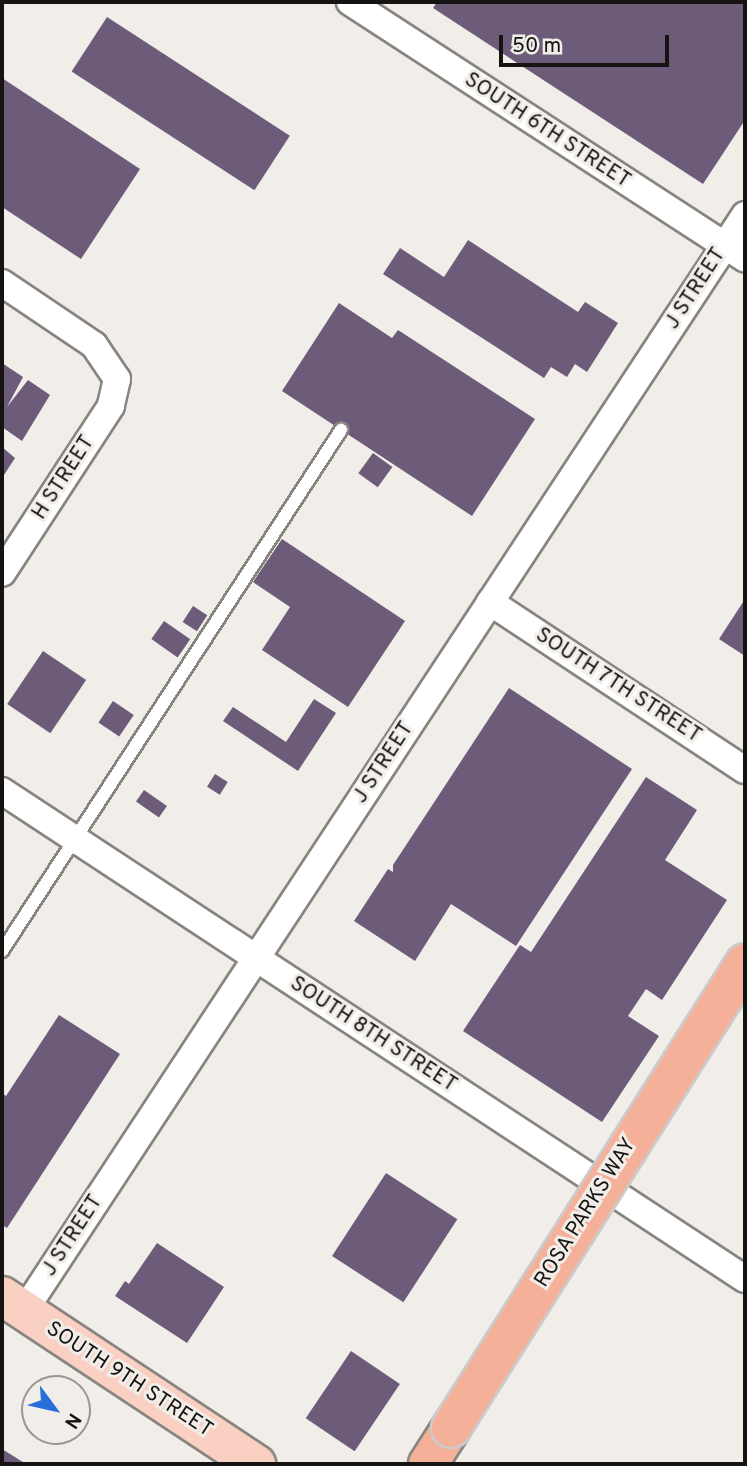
<!DOCTYPE html>
<style>
body{margin:0}
#map{position:relative;width:747px;height:1466px;overflow:hidden;background:#f1ede8;font-family:Overpass,sans-serif}
div>[style]{position:absolute}
[style*='--x']{left:calc(var(--x)*1px);top:calc(var(--y)*1px);width:calc(var(--w)*1px);rotate:calc(var(--a)*1deg)}
.building>*{inset:0;background:#6c5c79;transform-origin:0 0}
.roads{filter:drop-shadow(2px 0 #888580) drop-shadow(-2px 0 #888580) drop-shadow(0 2px #888580) drop-shadow(0 -2px #888580)}
.lane>*{height:12px;margin:-6px;padding:0 6px;transform-origin:6px;border-radius:6px;background:#fff}
.street>*{height:26px;margin:-13px;padding:0 13px;transform-origin:13px;border-radius:13px;background:#fff}
.primary>*{height:38px;margin:-19px;padding:0 19px;transform-origin:19px;border-radius:19px;background:#f9d0c2}
.highway>*{height:38px;margin:-19px;padding:0 19px;transform-origin:19px;border-radius:19px;background:#f5b09a}
.bridges{filter:drop-shadow(2px 0 #cccbcb) drop-shadow(-2px 0 #cccbcb) drop-shadow(0 2px #cccbcb) drop-shadow(0 -2px #cccbcb)}
.highway-bridge>*{height:38px;margin:-19px;padding:0 19px;transform-origin:19px;border-radius:19px;background:#f5b09a}
span{translate:-50% -50%;white-space:nowrap;text-align:center;line-height:1.15;-webkit-text-stroke:6px #f1ede8;paint-order:stroke}
.street-label{font-size:21px;color:#151412}
.frame{position:absolute;inset:0;border:4px solid #151412;pointer-events:none}
.north{position:absolute;left:21px;top:1375px;width:70px;height:70px;box-sizing:border-box;background:#f1ede8;border:2px solid #999692;border-radius:50%;rotate:123deg;font-size:19px;font-weight:700;line-height:28px;text-align:center;color:#151412}
.north::after{content:'';display:block;margin:auto;width:24px;height:32px;background:#286eda;clip-path:polygon(50% 0,100% 100%,50% 72%,0 100%)}
.scale{position:absolute;left:499px;top:35px;width:170px;height:32px;box-sizing:border-box;border:4px solid #151412;border-top:0;padding-left:9px;font-size:21px;line-height:24px;white-space:nowrap;color:#151412;-webkit-text-stroke:5px #f1ede8;paint-order:stroke}
</style>
<div id="map">
<div class="building">
<div style="clip-path:polygon(437px 2px,745px 2px,745px 120px,703px 184px,433px 8px)"></div>
<div style="left:107px;top:17px;width:218px;height:65px;rotate:33deg"></div>
<div style="clip-path:polygon(2px 78px,140px 169px,81px 259px,2px 207px)"></div>
<div style="clip-path:polygon(468px 240px,578px 312px,585px 302px,618px 323px,587px 372px,575px 364px,567px 377px,551px 367px,544px 378px,383px 274px,400px 248px,444px 277px)"></div>
<div style="clip-path:polygon(339px 303px,392px 338px,398px 330px,535px 419px,472px 516px,282px 391px)"></div>
<div style="clip-path:polygon(2px 363px,23px 377px,7px 407px,28px 380px,50px 395px,22px 441px,2px 427px)"></div>
<div style="clip-path:polygon(2px 447px,15px 458px,4px 475px,2px 473px)"></div>
<div style="left:373px;top:453px;width:24px;height:25px;rotate:36deg"></div>
<div style="clip-path:polygon(282px 539px,405px 621px,348px 707px,262px 650px,290px 607px,253px 582px)"></div>
<div style="clip-path:polygon(745px 599px,745px 656px,719px 639px)"></div>
<div style="left:193px;top:606px;width:17px;height:19px;rotate:33deg"></div>
<div style="left:164px;top:621px;width:32px;height:22px;rotate:35deg"></div>
<div style="left:43px;top:651px;width:52px;height:64px;rotate:34deg"></div>
<div style="clip-path:polygon(509px 688px,632px 769px,516px 946px,451px 904px,415px 961px,354px 921px,388px 869px,393px 872px,393px 865px)"></div>
<div style="clip-path:polygon(314px 699px,336px 713px,298px 771px,223px 721px,233px 707px,286px 742px)"></div>
<div style="left:113px;top:701px;width:25px;height:26px;rotate:34deg"></div>
<div style="left:215px;top:774px;width:15px;height:15px;rotate:32deg"></div>
<div style="clip-path:polygon(646px 777px,697px 810px,665px 860px,727px 900px,662px 1000px,646px 989px,628px 1016px,659px 1036px,602px 1122px,463px 1031px,520px 945px,531px 952px)"></div>
<div style="left:144px;top:790px;width:28px;height:14px;rotate:35deg"></div>
<div style="clip-path:polygon(59px 1015px,120px 1054px,7px 1228px,2px 1225px,2px 1093px,6px 1096px)"></div>
<div style="left:386px;top:1173px;width:85px;height:99px;rotate:33deg"></div>
<div style="clip-path:polygon(157px 1243px,224px 1287px,187px 1343px,115px 1296px,125px 1281px,129px 1284px)"></div>
<div style="left:351px;top:1351px;width:59px;height:81px;rotate:34deg"></div>
<div style="clip-path:polygon(2px 1449px,26px 1464px,2px 1464px)"></div>
</div>
<div class="roads">
<div class="lane">
<div style="--x:2;--y:951;--w:622;--a:-56.95"></div>
</div>
<div class="street">
<div style="--x:350;--y:2;--w:471;--a:33"></div>
<div style="--x:2;--y:283;--w:111;--a:34"></div>
<div style="--x:94;--y:345;--w:41;--a:55.9"></div>
<div style="--x:117;--y:379;--w:28;--a:103"></div>
<div style="--x:111;--y:406;--w:199;--a:123.1"></div>
<div style="--x:490;--y:602;--w:305;--a:33.4"></div>
<div style="--x:2;--y:791;--w:889;--a:33.3"></div>
<div style="--x:24;--y:1311;--w:1312;--a:-56.66"></div>
</div>
<div class="primary">
<div style="--x:2;--y:1296;--w:305;--a:33.5"></div>
</div>
<div class="highway">
<div style="--x:428;--y:1464;--w:43;--a:-57.4"></div>
</div>
</div>
<div class="bridges">
<div class="highway-bridge">
<div style="--x:451;--y:1428;--w:550;--a:-57.7"></div>
</div>
</div>
<div class="street-label">
<span style="left:547px;top:131px;rotate:33deg">SOUTH 6TH STREET</span>
<span style="left:696px;top:289px;rotate:-57deg">J STREET</span>
<span style="left:64px;top:478px;rotate:-57deg">H STREET</span>
<span style="left:618px;top:686px;rotate:33deg">SOUTH 7TH STREET</span>
<span style="left:384px;top:763px;rotate:-57deg">J STREET</span>
<span style="left:373px;top:1035px;rotate:33deg">SOUTH 8TH STREET</span>
<span style="left:586px;top:1213px;rotate:-58deg">ROSA PARKS WAY</span>
<span style="left:73px;top:1236px;rotate:-57deg">J STREET</span>
<span style="left:129px;top:1380px;rotate:33deg">SOUTH 9TH STREET</span>
</div>
<div class="frame"></div>
<div class="north">N</div>
<div class="scale">50 m</div>
</div>
